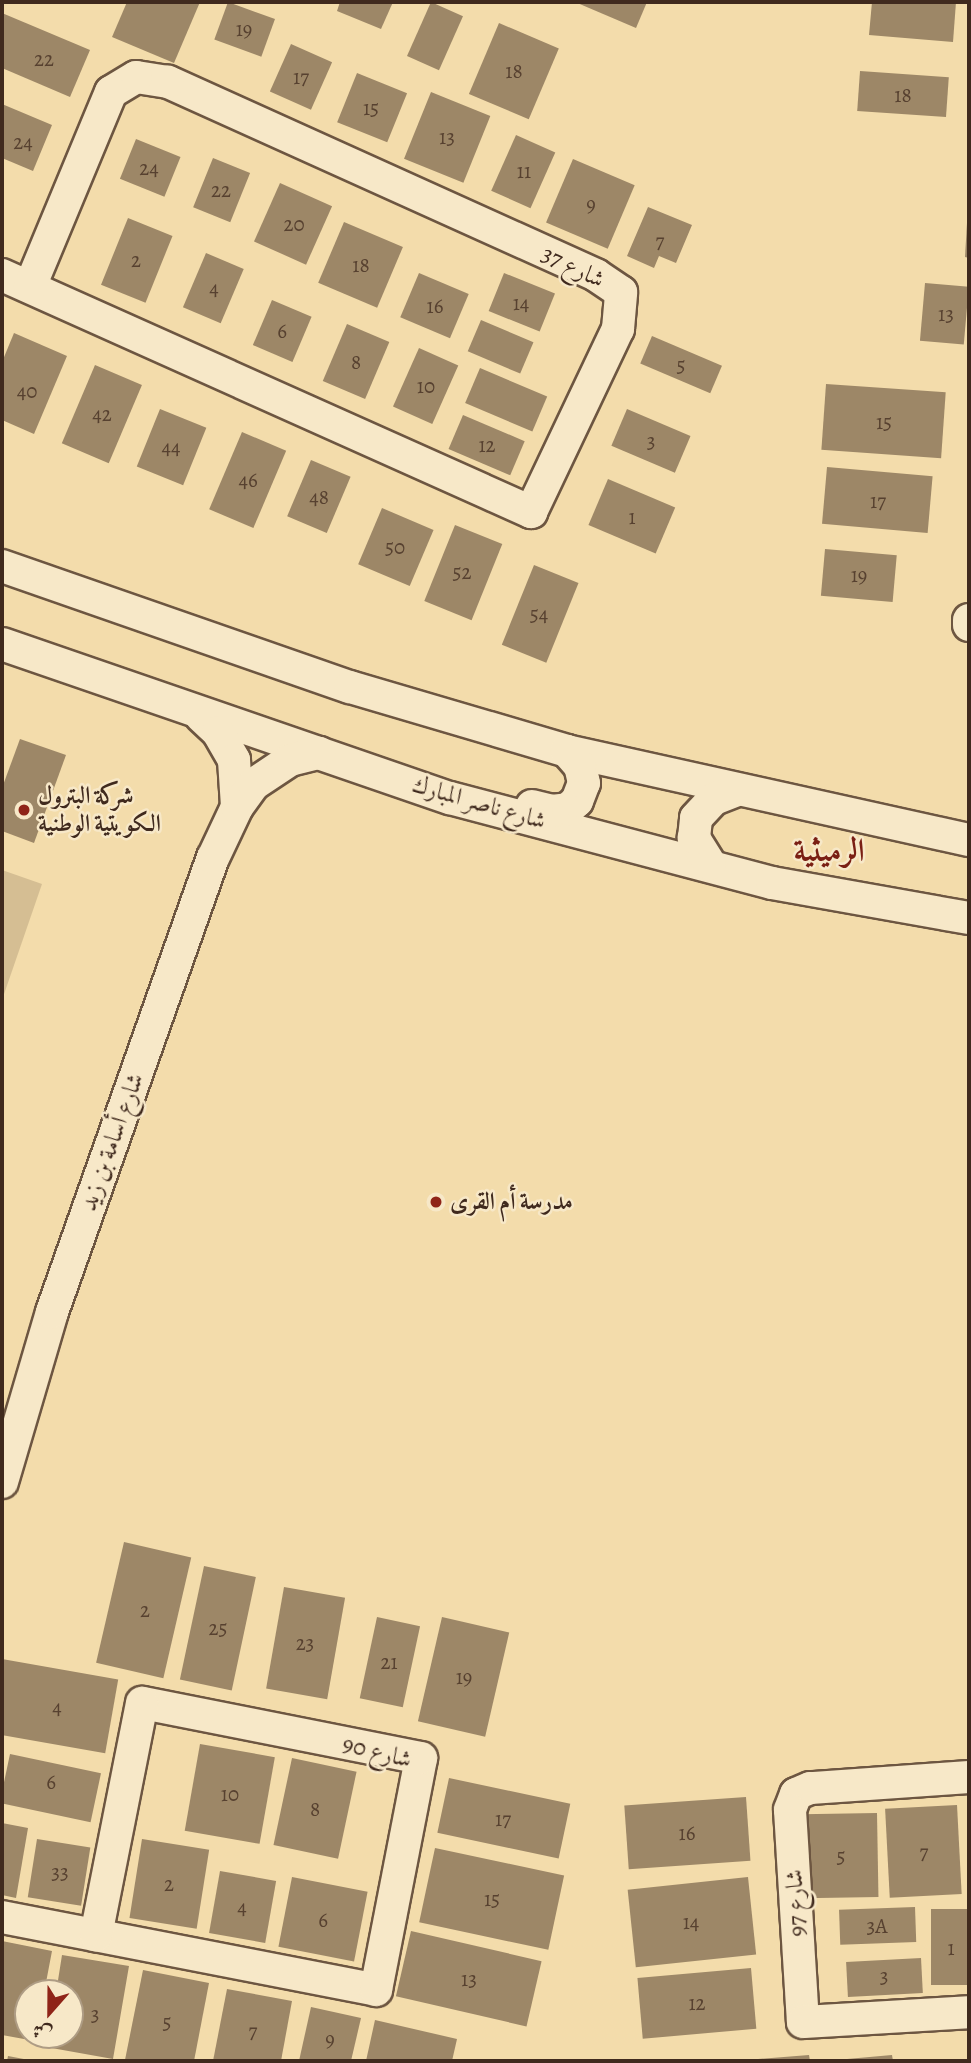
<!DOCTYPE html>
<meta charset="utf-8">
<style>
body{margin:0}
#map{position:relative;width:971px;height:2063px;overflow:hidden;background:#f3dcab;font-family:Alegreya,Amiri,serif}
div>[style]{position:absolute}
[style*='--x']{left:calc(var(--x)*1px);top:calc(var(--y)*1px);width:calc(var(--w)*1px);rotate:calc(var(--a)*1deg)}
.green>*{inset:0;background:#d5be93}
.building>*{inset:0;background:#9d8767;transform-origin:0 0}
.roads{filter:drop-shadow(2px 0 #6d5641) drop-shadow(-2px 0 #6d5641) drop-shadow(0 2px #6d5641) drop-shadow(0 -2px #6d5641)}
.minor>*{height:32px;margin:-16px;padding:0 16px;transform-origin:16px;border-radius:16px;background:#f7e8c8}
.dots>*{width:19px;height:19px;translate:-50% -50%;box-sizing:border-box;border:4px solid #f7e8c8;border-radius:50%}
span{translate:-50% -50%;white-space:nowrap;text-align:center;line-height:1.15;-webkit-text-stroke:5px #f7e8c8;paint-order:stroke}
.number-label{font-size:21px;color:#574130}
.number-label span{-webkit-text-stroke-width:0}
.street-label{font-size:24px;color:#402a1e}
.poi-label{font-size:24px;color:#402a1e;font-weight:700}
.left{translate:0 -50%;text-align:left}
.district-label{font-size:32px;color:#7a1f14;font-weight:700}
.frame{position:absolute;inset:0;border:4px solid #402a1e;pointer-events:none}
.north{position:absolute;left:14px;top:1979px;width:70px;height:70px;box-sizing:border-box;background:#f7e8c8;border:2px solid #ae9c84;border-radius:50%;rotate:201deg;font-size:19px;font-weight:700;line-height:28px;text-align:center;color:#402a1e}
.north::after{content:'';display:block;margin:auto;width:24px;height:32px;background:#8f2418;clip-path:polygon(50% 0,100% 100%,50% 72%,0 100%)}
</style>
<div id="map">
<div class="green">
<div style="clip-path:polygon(2px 870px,42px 884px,2px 1000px)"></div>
</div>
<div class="building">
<div style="clip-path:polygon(127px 2px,200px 2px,174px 63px,112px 37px)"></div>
<div style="left:228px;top:2px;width:50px;height:40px;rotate:20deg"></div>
<div style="clip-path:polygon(340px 2px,393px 2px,381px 29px,337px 11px)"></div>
<div style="left:431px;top:2px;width:35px;height:59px;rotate:24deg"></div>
<div style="clip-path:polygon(575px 2px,647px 2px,636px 28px)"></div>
<div style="clip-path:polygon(872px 2px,956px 2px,953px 42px,869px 35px)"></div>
<div style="clip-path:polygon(2px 13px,90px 50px,70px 97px,2px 68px)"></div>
<div style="left:499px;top:23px;width:65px;height:77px;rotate:23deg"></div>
<div style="left:291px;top:44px;width:45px;height:52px;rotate:24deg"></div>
<div style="left:860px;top:71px;width:89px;height:40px;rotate:4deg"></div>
<div style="left:357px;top:73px;width:54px;height:53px;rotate:22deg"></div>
<div style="left:431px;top:92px;width:64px;height:72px;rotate:22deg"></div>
<div style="clip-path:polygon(2px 104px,52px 125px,33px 171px,2px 158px)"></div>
<div style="left:516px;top:135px;width:43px;height:61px;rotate:24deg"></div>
<div style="left:136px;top:139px;width:48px;height:43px;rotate:22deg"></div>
<div style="left:213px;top:158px;width:40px;height:53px;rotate:22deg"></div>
<div style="left:573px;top:159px;width:67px;height:69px;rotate:23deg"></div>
<div style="left:280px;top:183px;width:57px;height:64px;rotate:24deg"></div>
<div style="clip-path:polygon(648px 207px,692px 225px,676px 263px,659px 256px,654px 268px,627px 256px)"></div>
<div style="left:128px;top:218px;width:48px;height:72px;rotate:22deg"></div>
<div style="left:344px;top:222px;width:64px;height:66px;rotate:23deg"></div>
<div style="clip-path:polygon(967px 223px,969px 223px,969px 258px,965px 257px)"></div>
<div style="left:206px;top:253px;width:41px;height:59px;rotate:23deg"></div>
<div style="left:419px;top:273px;width:54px;height:48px;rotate:23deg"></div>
<div style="left:504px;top:273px;width:55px;height:41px;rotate:22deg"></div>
<div style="left:925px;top:283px;width:44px;height:58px;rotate:5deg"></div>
<div style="left:272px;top:300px;width:43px;height:49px;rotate:23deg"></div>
<div style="left:481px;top:320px;width:57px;height:34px;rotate:23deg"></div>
<div style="left:347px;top:324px;width:46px;height:62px;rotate:23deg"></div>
<div style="clip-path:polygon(14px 333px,67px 356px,34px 434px,2px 420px,2px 362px)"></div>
<div style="left:652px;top:336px;width:76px;height:30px;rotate:23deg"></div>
<div style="left:419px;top:348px;width:43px;height:64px;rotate:24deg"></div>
<div style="left:95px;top:365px;width:51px;height:85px;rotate:23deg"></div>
<div style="left:480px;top:368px;width:73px;height:38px;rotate:23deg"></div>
<div style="left:826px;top:384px;width:120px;height:66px;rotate:4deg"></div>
<div style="left:160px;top:409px;width:50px;height:62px;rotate:22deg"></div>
<div style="left:627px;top:409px;width:69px;height:40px;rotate:23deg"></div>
<div style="left:463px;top:415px;width:67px;height:37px;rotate:23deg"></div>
<div style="left:242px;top:432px;width:48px;height:84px;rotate:23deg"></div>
<div style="left:311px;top:460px;width:43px;height:61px;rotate:23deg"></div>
<div style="left:827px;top:467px;width:106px;height:57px;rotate:5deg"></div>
<div style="left:608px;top:479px;width:73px;height:50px;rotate:23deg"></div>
<div style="left:382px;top:508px;width:56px;height:61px;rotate:23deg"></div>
<div style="left:455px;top:525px;width:51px;height:82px;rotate:22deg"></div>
<div style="left:825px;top:549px;width:72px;height:47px;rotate:5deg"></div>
<div style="left:534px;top:565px;width:48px;height:86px;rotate:22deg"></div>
<div style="clip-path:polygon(20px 739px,66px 755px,34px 843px,2px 831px,2px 788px)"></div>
<div style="left:124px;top:1542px;width:69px;height:124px;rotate:13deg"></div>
<div style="left:204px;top:1566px;width:53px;height:116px;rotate:12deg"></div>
<div style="left:284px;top:1587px;width:62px;height:103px;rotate:10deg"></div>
<div style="left:377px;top:1617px;width:44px;height:83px;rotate:12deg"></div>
<div style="left:442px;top:1617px;width:69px;height:107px;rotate:13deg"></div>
<div style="left:2px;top:1659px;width:118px;height:75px;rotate:10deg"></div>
<div style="left:200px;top:1744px;width:76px;height:88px;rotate:10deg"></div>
<div style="left:10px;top:1754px;width:93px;height:50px;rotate:12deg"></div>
<div style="left:292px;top:1758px;width:66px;height:89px;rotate:12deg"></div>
<div style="left:449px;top:1778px;width:124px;height:56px;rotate:12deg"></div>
<div style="left:746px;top:1797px;width:64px;height:122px;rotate:86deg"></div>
<div style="left:957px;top:1805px;width:89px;height:72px;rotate:87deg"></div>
<div style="left:877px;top:1813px;width:84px;height:75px;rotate:89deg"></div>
<div style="clip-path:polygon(2px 1823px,28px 1828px,16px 1898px,2px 1895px)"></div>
<div style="left:37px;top:1839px;width:54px;height:59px;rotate:9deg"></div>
<div style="left:142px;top:1839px;width:68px;height:80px;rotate:9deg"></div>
<div style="left:435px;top:1848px;width:132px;height:76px;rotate:12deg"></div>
<div style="left:220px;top:1871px;width:57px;height:63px;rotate:10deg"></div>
<div style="left:292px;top:1877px;width:77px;height:71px;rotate:11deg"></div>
<div style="left:748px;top:1877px;width:78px;height:121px;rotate:84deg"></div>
<div style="left:915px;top:1907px;width:35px;height:76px;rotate:88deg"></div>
<div style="left:969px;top:1909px;width:76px;height:38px;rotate:90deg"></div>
<div style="left:411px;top:1931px;width:134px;height:67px;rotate:13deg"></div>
<div style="clip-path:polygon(2px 1941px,52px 1951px,44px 1993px,28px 1993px,28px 2035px,36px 2035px,35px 2041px,2px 2035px)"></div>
<div style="clip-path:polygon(62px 1955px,129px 1966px,113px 2059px,46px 2047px,48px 2035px,70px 2035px,70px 1993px,56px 1993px)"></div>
<div style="left:921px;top:1958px;width:35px;height:75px;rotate:87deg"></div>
<div style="left:751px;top:1968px;width:61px;height:114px;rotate:85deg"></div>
<div style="clip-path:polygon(143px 1970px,209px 1983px,194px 2061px,125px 2060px)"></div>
<div style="clip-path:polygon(227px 1989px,292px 2001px,281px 2061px,213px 2061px)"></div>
<div style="clip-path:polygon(311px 2007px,361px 2018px,351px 2061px,299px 2061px)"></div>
<div style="clip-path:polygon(375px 2020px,457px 2039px,452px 2061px,366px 2061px)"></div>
<div style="clip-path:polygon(809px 2055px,810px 2061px,758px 2061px,758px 2059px)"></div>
<div style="clip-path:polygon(892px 2055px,893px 2061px,847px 2061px,847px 2059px)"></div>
<div style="clip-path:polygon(8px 2056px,29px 2060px,29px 2061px,7px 2061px)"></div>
</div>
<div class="roads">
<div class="minor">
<div style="--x:2;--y:275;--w:580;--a:24.13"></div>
<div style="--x:531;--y:512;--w:203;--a:-64.6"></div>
<div style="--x:618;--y:329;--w:37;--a:-85"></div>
<div style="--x:621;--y:292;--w:30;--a:-146"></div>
<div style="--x:596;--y:275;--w:470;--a:-155.7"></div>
<div style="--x:168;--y:82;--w:32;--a:-171"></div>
<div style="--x:136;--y:77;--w:29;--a:149"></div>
<div style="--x:111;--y:92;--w:211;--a:112.6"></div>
<div style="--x:2;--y:566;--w:368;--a:19.2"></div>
<div style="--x:350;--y:687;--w:226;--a:16.4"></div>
<div style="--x:567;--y:751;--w:412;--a:12.5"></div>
<div style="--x:969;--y:620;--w:5;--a:90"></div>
<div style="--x:2;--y:644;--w:474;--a:19"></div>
<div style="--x:450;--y:798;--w:333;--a:14.8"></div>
<div style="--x:772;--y:883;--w:200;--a:10.1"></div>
<div style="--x:201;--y:716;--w:23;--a:43"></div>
<div style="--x:218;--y:732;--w:32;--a:60"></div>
<div style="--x:234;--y:760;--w:47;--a:86.3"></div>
<div style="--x:532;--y:806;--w:21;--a:14"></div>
<div style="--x:552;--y:811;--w:16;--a:-7"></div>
<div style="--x:568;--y:809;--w:12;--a:-42"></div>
<div style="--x:577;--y:801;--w:19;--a:-69"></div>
<div style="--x:584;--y:783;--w:17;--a:-103"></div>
<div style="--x:580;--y:766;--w:20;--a:-131"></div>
<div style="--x:710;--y:864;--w:31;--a:-122"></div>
<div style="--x:694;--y:838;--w:20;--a:-84"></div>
<div style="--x:696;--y:818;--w:26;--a:-47"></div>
<div style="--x:714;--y:799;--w:26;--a:-21"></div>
<div style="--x:2;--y:1482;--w:177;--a:-73.6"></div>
<div style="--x:52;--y:1312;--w:482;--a:-70.5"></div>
<div style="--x:213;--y:858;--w:56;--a:-64.8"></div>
<div style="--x:237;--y:807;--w:29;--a:-54"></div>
<div style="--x:254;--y:784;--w:43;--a:-33.7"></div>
<div style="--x:290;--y:760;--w:30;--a:-14"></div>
<div style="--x:969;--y:1777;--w:159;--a:176"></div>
<div style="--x:810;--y:1788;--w:15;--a:157"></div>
<div style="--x:796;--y:1794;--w:17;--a:111"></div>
<div style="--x:790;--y:1810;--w:212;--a:86.5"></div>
<div style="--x:803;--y:2022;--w:166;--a:-3.4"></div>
<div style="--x:2;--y:1917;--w:381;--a:11"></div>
<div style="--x:376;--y:1990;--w:236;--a:-79"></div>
<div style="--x:421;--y:1758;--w:284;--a:-168.8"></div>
<div style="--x:142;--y:1703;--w:237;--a:101.2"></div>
</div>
</div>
<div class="dots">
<div style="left:24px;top:810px;background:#8f2418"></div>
<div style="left:436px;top:1202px;background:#8f2418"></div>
</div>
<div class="number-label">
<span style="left:244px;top:29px">19</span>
<span style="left:44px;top:59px">22</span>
<span style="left:514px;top:71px">18</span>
<span style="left:301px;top:77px">17</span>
<span style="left:903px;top:95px">18</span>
<span style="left:371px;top:108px">15</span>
<span style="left:447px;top:137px">13</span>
<span style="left:23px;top:142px">24</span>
<span style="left:149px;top:168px">24</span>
<span style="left:524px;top:171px">11</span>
<span style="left:221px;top:190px">22</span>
<span style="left:591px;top:204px">9</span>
<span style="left:294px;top:224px">20</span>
<span style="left:660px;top:241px">7</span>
<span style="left:136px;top:260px">2</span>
<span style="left:361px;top:265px">18</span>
<span style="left:214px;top:288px">4</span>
<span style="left:521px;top:303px">14</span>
<span style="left:435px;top:306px">16</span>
<span style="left:946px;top:314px">13</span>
<span style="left:282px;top:331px">6</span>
<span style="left:356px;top:362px">8</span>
<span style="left:681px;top:365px">5</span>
<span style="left:426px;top:386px">10</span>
<span style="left:27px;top:391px">40</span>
<span style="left:102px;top:414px">42</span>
<span style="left:884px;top:422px">15</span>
<span style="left:651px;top:441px">3</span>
<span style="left:487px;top:445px">12</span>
<span style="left:171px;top:447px">44</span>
<span style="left:248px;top:480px">46</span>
<span style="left:319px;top:497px">48</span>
<span style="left:878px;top:501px">17</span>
<span style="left:632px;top:517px">1</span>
<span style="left:395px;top:547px">50</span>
<span style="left:462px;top:572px">52</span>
<span style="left:859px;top:575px">19</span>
<span style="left:539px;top:614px">54</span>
<span style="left:145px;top:1610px">2</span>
<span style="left:218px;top:1628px">25</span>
<span style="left:305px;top:1643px">23</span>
<span style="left:389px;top:1662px">21</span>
<span style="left:464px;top:1677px">19</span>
<span style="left:57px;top:1707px">4</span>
<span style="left:51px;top:1782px">6</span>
<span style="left:230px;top:1794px">10</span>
<span style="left:315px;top:1809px">8</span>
<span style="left:503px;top:1819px">17</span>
<span style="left:687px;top:1833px">16</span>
<span style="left:924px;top:1852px">7</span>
<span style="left:841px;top:1856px">5</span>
<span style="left:60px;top:1872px">33</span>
<span style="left:169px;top:1884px">2</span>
<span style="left:492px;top:1899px">15</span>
<span style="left:242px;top:1907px">4</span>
<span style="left:323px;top:1920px">6</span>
<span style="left:691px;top:1922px">14</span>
<span style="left:877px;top:1926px">3A</span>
<span style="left:951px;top:1948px">1</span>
<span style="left:884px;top:1976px">3</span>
<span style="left:469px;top:1979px">13</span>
<span style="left:697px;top:2003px">12</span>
<span style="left:95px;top:2014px">3</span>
<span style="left:167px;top:2022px">5</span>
<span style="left:253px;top:2031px">7</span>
<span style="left:330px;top:2039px">9</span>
</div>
<div class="street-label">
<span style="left:573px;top:267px;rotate:26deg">شارع 37</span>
<span style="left:479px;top:803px;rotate:16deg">شارع ناصر المبارك</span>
<span style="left:112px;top:1142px;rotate:-70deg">شارع أسامة بن زيد</span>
<span style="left:377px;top:1752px;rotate:14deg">شارع 90</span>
<span style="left:796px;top:1903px;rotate:-93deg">شارع 97</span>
</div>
<div class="poi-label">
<span class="left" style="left:38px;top:810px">شركة البترول<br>الكويتية الوطنية</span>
<span class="left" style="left:450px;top:1202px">مدرسة أم القرى</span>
</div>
<div class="district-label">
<span style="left:829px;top:850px">الرميثية</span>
</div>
<div class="frame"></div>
<div class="north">ش</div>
</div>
